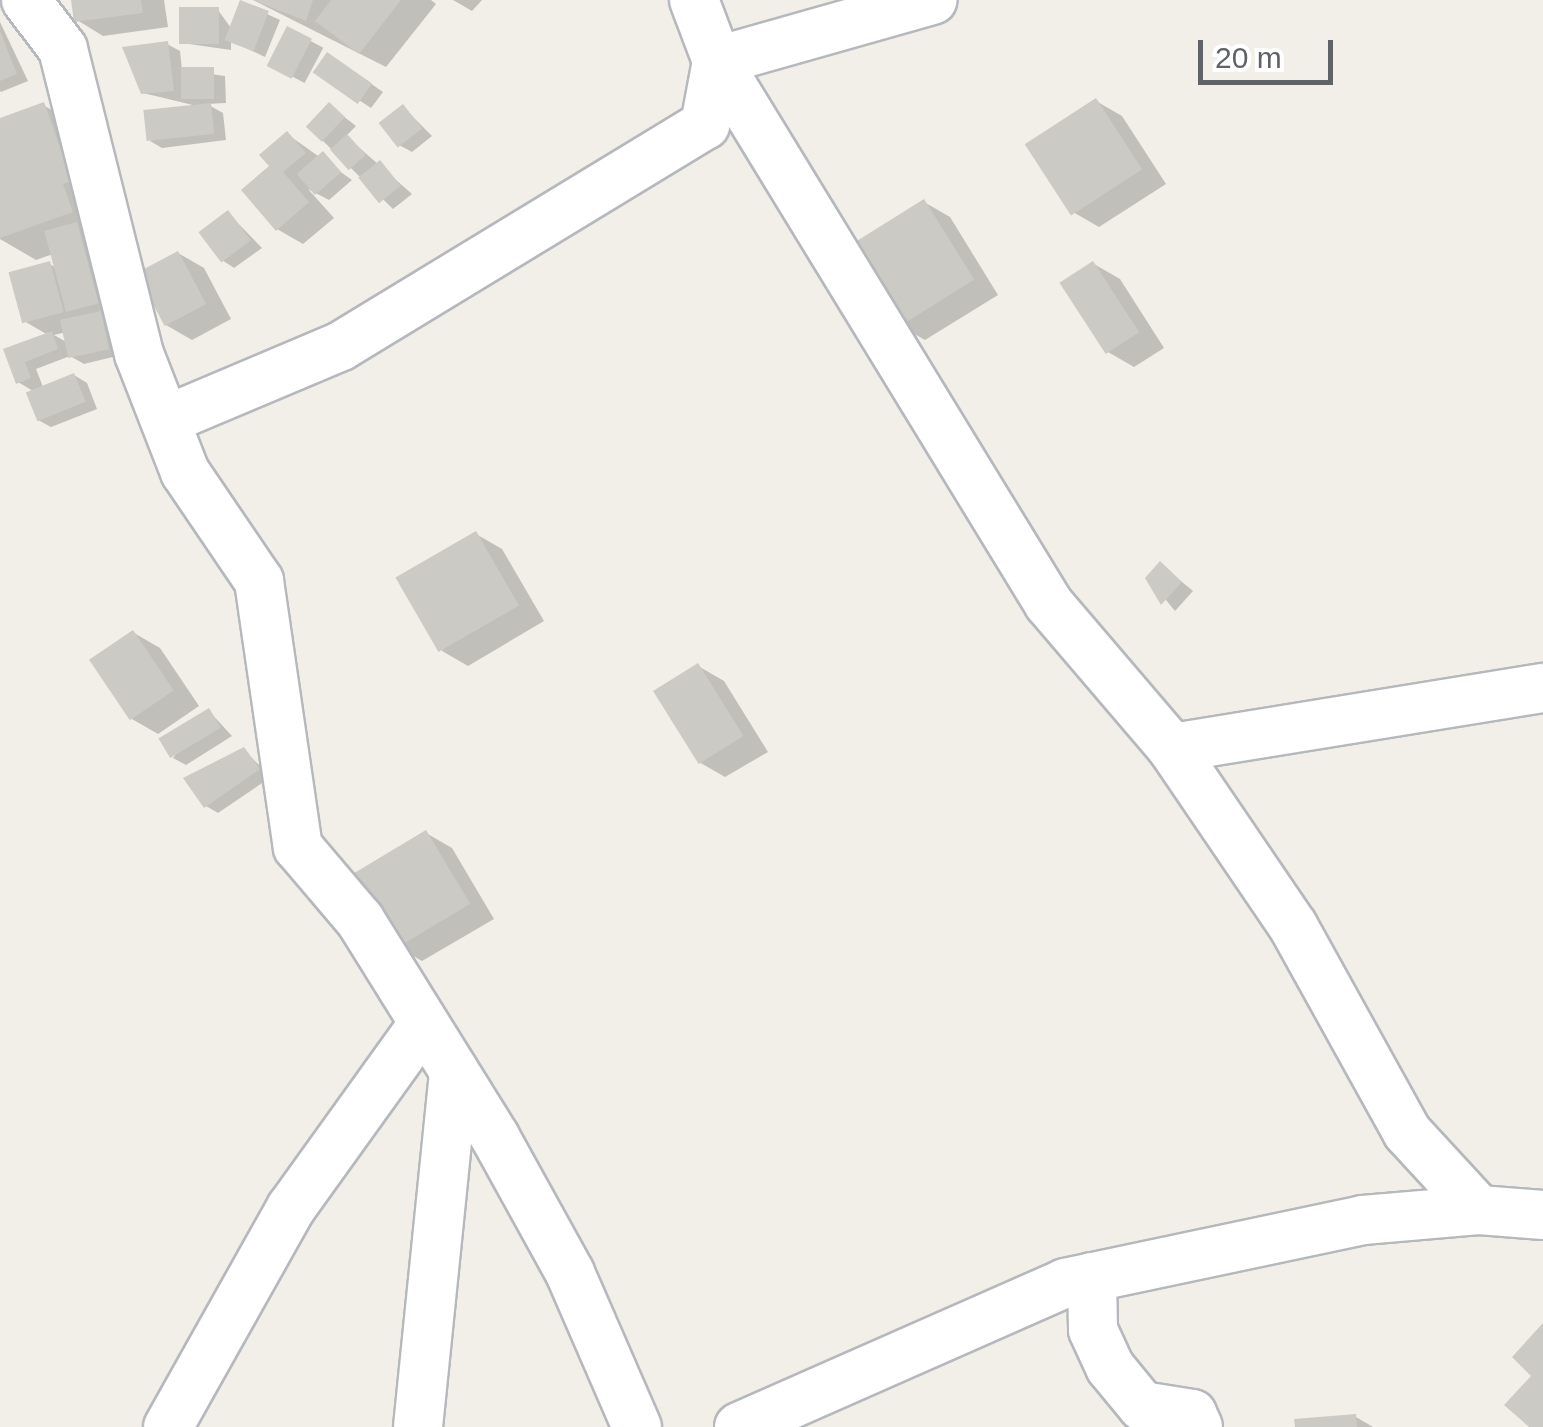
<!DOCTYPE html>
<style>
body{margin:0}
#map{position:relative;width:1543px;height:1427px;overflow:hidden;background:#f1efe8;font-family:Arial,sans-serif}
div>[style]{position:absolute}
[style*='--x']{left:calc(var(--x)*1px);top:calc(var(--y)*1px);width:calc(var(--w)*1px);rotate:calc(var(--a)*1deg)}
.shadow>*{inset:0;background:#0003;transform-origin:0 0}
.building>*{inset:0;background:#cccac5;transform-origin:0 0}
.roads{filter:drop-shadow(2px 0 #b5b8bc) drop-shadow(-2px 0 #b5b8bc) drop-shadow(0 2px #b5b8bc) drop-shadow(0 -2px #b5b8bc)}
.minor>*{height:48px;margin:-24px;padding:0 24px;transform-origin:24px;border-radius:24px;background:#fff}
span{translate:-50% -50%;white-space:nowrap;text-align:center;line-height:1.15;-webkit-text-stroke:10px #fff;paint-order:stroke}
.scale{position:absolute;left:1198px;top:40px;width:135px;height:45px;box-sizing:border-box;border:5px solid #5f6368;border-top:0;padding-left:12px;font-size:30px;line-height:35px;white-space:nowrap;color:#5f6368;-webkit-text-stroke:8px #fff;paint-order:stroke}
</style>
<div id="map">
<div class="shadow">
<div style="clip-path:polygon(74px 0,164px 0,168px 27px,103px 36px,77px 20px)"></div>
<div style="clip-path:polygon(253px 0,431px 0,436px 4px,386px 67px)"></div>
<div style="clip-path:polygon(453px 0,482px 0,472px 11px)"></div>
<div style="clip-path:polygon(241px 2px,280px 20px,265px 57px,231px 41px,231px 50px,182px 43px,218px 10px,231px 28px)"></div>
<div style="clip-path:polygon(0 22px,28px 81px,1px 92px,0 91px)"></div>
<div style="left:288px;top:29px;width:40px;height:40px;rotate:28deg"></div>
<div style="clip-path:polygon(167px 44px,180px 51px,182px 70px,225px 76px,226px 103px,207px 104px,223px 113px,226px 140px,162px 148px,150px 141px,201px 107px,143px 93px)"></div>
<div style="clip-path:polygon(340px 62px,383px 92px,371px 108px,316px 72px)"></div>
<div style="clip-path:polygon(1096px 101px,1122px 116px,1166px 184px,1099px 227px,1073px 212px)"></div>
<div style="clip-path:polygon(evenodd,43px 105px,82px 127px,121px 355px,84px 364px,70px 356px,36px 369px,43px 387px,74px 375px,87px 383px,97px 409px,51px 427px,38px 420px,33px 391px,18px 382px,6px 351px,48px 335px,24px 321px,49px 264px,57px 268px,53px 254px,36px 260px,0 239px,0 121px,43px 105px,66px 332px,68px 343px,54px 335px,66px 332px)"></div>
<div style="clip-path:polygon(329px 105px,356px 126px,346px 136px,412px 194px,393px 209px,322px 140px)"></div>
<div style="clip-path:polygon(403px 107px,432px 136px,412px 152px,399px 145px)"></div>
<div style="clip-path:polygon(287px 134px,352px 180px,329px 200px,308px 189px,334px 218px,303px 244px,277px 229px,273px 167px)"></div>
<div style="clip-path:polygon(924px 202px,950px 217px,998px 295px,925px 340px,899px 325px)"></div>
<div style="clip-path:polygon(228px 213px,262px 248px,234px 268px,222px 260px)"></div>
<div style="clip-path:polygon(178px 253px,204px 268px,231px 319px,192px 340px,166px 325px)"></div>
<div style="clip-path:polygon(1094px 264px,1120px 279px,1164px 348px,1134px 367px,1108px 352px)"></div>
<div style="clip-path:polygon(476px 534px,502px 549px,544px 621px,468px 666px,442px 651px)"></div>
<div style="clip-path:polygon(1160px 564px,1193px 591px,1175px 611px,1148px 578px)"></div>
<div style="clip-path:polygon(134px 633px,160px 648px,199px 706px,158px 734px,132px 719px)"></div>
<div style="clip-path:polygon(698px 666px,724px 681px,768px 752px,725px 777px,699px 762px)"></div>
<div style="clip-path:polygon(209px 711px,232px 736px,186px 765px,173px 758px)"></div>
<div style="clip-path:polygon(244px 750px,271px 777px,218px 813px,206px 806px)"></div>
<div style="clip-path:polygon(426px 833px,452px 848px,494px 919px,422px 961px,396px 946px)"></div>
<div style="clip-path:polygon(1356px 1417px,1373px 1427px,1298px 1427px)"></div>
</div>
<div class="building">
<div style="clip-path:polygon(71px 0,141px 0,143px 13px,74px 22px)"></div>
<div style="left:240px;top:0;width:31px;height:43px;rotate:21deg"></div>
<div style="clip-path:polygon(253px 0,313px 0,306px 21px)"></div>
<div style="clip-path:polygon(331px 0,401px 0,359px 54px,315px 21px)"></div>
<div style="left:179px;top:7px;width:40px;height:37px"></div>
<div style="left:287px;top:26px;width:28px;height:45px;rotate:27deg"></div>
<div style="clip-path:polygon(0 31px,17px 74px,0 81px)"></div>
<div style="clip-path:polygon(168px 41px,174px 91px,141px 94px,122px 47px)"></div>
<div style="left:327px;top:52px;width:55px;height:25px;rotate:35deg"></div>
<div style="left:181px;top:67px;width:33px;height:32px"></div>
<div style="left:1096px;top:98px;width:85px;height:85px;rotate:57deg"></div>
<div style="clip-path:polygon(44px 102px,72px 181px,63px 184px,73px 212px,0 238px,0 118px)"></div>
<div style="left:329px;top:102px;width:22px;height:34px;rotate:43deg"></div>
<div style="left:211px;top:103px;width:31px;height:68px;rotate:84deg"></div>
<div style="left:403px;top:104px;width:31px;height:31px;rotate:52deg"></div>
<div style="clip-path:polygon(287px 131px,306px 153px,283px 172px,309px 202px,276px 231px,241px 190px,269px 166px,259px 155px)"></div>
<div style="left:347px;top:134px;width:28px;height:23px;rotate:48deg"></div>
<div style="left:323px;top:151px;width:28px;height:35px;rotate:49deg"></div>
<div style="left:380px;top:160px;width:33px;height:28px;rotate:51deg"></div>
<div style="left:924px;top:199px;width:95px;height:90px;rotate:58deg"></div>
<div style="left:228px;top:210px;width:38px;height:37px;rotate:53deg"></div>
<div style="left:77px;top:222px;width:84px;height:34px;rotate:75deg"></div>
<div style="left:178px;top:251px;width:60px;height:47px;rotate:62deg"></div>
<div style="left:50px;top:261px;width:53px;height:43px;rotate:75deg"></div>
<div style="left:1093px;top:261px;width:85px;height:40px;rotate:57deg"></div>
<div style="left:101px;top:311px;width:39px;height:42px;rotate:78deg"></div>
<div style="clip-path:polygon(52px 331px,58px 349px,25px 362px,31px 378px,16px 384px,3px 349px)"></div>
<div style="left:74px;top:373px;width:31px;height:52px;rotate:68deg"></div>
<div style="left:476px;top:531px;width:86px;height:93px;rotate:60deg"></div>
<div style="clip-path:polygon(1160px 561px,1182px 582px,1161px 605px,1145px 578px)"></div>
<div style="left:133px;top:630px;width:73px;height:53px;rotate:56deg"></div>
<div style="left:698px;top:663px;width:86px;height:53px;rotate:58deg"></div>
<div style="left:209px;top:708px;width:23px;height:59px;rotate:59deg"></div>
<div style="clip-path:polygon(244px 747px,260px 769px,204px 808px,183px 778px)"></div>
<div style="left:426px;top:830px;width:86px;height:87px;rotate:59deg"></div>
<div style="clip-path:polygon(1543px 1323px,1543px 1427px,1529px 1427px,1504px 1405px,1531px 1376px,1512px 1357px)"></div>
<div style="clip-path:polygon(1356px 1414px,1357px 1427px,1295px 1427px,1294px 1419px)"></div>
</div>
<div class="roads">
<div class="minor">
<div style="--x:26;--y:0;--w:61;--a:52.9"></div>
<div style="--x:63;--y:49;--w:314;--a:76"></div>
<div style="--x:139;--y:354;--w:127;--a:68.7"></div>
<div style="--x:185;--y:472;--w:132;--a:55.8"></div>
<div style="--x:259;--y:581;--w:269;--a:81.7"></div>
<div style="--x:298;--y:847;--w:96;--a:49.7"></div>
<div style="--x:360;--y:920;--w:256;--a:58.1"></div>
<div style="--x:495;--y:1137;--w:155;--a:61.1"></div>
<div style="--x:570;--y:1273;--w:168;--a:66.5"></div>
<div style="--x:694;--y:0;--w:65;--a:69.3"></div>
<div style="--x:717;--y:61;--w:636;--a:58.56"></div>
<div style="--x:1049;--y:604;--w:189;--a:49.5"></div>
<div style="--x:1172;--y:748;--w:215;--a:55.8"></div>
<div style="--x:1293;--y:926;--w:235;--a:61"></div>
<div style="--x:1407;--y:1132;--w:106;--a:47.3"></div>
<div style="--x:1479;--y:1210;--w:64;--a:4.5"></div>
<div style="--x:717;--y:61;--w:224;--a:-15.8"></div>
<div style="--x:166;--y:420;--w:190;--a:-22.9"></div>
<div style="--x:341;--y:346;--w:426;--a:-31.3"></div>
<div style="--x:705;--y:125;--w:65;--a:-79.4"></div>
<div style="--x:1172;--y:748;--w:376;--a:-9.2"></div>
<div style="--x:1092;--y:1277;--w:53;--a:88.9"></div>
<div style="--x:1093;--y:1330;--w:41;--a:65.3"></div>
<div style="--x:1110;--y:1367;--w:50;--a:50.6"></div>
<div style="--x:1142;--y:1406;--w:51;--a:9.1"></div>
<div style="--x:1192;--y:1414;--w:14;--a:65"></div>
<div style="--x:168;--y:1427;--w:251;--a:-60.7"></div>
<div style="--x:291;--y:1208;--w:226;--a:-54.3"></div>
<div style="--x:418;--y:1427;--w:357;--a:-84.2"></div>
<div style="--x:739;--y:1427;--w:356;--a:-23.8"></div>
<div style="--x:1065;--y:1283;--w:305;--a:-11.9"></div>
<div style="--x:1363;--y:1220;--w:116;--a:-4.9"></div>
</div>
</div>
<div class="scale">20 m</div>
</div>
